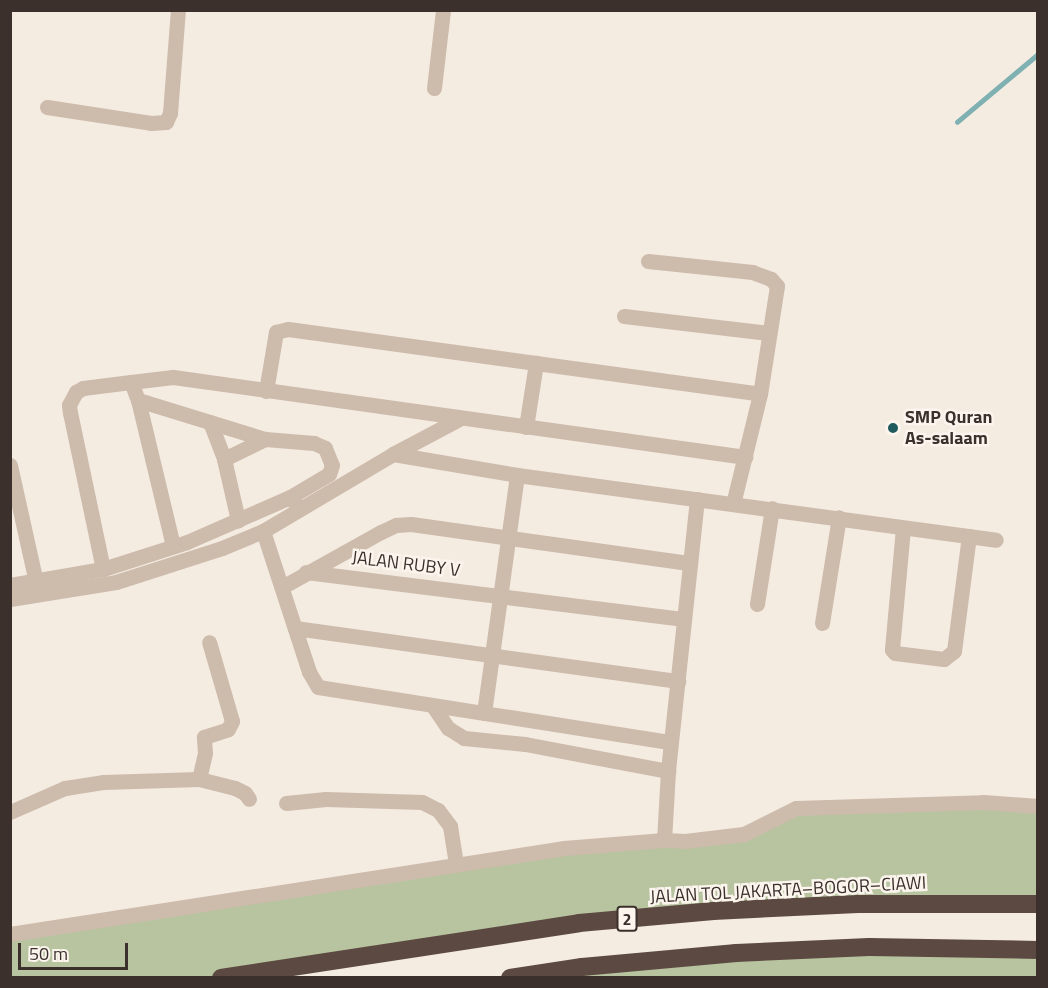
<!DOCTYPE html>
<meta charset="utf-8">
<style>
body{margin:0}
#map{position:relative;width:1048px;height:988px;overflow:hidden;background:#f4ebe1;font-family:"Titillium Web",sans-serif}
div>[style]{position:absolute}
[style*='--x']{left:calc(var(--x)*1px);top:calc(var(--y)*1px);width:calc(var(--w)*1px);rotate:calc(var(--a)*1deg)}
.green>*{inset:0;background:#b8c4a0}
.stream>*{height:4.5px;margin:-2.25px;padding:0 2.25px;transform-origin:2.25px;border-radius:2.25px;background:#7fb0b2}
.minor>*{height:15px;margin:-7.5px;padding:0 7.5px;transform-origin:7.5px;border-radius:7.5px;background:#cdbbac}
.motorway>*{height:18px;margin:-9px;padding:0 9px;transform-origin:9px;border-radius:9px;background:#5c4a42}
.dots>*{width:16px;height:16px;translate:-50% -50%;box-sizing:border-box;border:3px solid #fbf5ee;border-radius:50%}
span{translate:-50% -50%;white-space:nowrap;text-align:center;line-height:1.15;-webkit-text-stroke:5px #fbf5ee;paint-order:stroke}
.shield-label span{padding:2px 4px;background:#fbf5ee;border:2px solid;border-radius:4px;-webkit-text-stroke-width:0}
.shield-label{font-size:16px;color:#3b302b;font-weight:700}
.poi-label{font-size:18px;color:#3b302b;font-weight:700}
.left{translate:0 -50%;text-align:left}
.street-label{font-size:18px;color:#3b302b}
.frame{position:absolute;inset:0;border:12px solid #3b302b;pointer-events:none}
.scale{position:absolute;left:18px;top:943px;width:110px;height:27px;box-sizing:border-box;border:3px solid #3b302b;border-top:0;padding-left:8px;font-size:18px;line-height:21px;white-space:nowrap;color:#3b302b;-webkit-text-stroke:4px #fbf5ee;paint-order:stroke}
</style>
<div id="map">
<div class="green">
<div style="clip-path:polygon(1037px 806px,1037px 904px,719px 911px,227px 977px,11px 978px,11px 934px,456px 865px,744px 834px,796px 808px)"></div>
<div style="clip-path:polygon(1037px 950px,1037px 977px,510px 978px,693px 957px)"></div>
</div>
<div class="stream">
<div style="--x:957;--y:122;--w:106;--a:-40"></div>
</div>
<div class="minor">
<div style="--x:434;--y:88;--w:79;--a:-83.4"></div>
<div style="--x:47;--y:107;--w:105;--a:8.7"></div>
<div style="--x:151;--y:123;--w:15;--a:-4"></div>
<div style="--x:166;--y:122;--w:10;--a:-66"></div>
<div style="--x:170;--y:113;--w:103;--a:-85.6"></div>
<div style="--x:648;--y:261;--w:105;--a:6"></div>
<div style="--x:752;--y:272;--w:20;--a:20"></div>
<div style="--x:771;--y:279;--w:9;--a:49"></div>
<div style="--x:777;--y:286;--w:109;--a:98.9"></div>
<div style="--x:760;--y:394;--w:113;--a:103.8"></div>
<div style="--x:624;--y:316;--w:146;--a:6.7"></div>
<div style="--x:131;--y:382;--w:42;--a:-6.8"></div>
<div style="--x:173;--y:377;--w:578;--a:7.96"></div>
<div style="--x:266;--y:391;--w:60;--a:-80.4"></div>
<div style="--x:276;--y:332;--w:12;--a:-14"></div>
<div style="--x:288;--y:329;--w:476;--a:7.8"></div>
<div style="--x:138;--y:400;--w:150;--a:76.5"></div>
<div style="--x:210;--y:422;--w:40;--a:69"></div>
<div style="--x:224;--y:459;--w:63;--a:77.1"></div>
<div style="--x:526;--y:427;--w:65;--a:-81.1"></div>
<div style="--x:393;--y:454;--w:126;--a:9.6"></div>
<div style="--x:517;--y:475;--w:483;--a:7.7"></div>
<div style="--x:224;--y:459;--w:46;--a:-26"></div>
<div style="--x:10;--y:465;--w:120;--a:77.5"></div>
<div style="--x:697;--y:499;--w:274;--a:96.1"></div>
<div style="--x:668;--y:771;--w:69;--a:93.3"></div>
<div style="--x:664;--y:840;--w:21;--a:3"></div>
<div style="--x:685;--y:841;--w:59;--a:-6.8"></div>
<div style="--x:744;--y:834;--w:58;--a:-26.6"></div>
<div style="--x:796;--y:808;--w:187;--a:-1.8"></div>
<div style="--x:983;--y:802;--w:55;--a:4.2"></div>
<div style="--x:903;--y:528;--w:122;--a:95.2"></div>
<div style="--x:892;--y:650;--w:4;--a:45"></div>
<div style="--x:895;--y:653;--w:49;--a:7"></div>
<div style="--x:944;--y:659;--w:13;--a:-39"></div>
<div style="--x:954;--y:651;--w:116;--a:-82.6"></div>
<div style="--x:263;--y:531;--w:148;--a:71.9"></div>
<div style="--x:309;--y:672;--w:17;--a:59"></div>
<div style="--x:318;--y:687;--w:357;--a:8.9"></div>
<div style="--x:103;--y:569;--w:159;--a:-101.9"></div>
<div style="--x:70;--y:413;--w:8;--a:-97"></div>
<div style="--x:69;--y:405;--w:15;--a:-62"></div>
<div style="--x:76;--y:392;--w:8;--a:-30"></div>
<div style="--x:83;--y:388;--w:48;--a:-7.1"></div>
<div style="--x:131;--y:382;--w:19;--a:69"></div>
<div style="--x:138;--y:400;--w:133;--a:17.1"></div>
<div style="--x:265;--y:439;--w:49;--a:4.7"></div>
<div style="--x:314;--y:443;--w:12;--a:24"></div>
<div style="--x:325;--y:448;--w:18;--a:68"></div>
<div style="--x:332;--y:465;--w:9;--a:108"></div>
<div style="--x:329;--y:474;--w:45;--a:149.5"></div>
<div style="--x:306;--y:572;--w:381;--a:7.1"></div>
<div style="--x:10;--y:585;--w:94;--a:-9.8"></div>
<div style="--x:103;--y:569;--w:88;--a:-17.8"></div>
<div style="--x:187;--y:542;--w:112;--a:-23.6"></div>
<div style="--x:290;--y:497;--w:8;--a:50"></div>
<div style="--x:282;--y:587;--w:113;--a:-29.1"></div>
<div style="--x:381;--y:532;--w:17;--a:-25"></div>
<div style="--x:396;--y:525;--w:15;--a:-4"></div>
<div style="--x:411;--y:524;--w:282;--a:8"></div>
<div style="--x:10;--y:599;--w:107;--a:-9.1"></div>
<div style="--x:116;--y:582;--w:111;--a:-17.8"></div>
<div style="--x:222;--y:548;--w:44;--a:-22.5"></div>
<div style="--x:263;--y:531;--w:151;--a:-30.6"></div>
<div style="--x:393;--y:454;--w:75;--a:-27.9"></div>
<div style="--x:757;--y:604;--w:97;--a:-81.1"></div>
<div style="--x:822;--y:623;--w:107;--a:-80.9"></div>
<div style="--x:295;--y:628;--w:387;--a:7.9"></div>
<div style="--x:433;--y:706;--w:27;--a:56"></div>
<div style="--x:448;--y:728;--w:19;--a:32"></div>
<div style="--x:464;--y:738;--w:61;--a:5.6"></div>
<div style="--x:525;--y:744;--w:146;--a:10.7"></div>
<div style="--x:484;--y:713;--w:240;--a:-82.1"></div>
<div style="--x:199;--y:779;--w:27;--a:-77"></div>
<div style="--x:205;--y:753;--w:16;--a:-94"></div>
<div style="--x:204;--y:737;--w:25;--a:-18"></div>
<div style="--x:228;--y:729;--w:9;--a:-63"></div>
<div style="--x:232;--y:721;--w:82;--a:-106.2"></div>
<div style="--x:286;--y:803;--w:40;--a:-5.7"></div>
<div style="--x:326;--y:799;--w:96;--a:1.8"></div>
<div style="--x:422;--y:802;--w:18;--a:27"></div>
<div style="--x:438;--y:810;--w:20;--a:53"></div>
<div style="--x:450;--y:826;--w:39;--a:81"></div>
<div style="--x:10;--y:812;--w:60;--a:-23.6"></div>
<div style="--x:65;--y:788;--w:38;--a:-9"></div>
<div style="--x:103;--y:782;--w:96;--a:-1.8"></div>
<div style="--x:199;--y:779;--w:37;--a:14"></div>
<div style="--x:235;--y:788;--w:11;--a:27"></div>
<div style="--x:245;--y:793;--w:7;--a:56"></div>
<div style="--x:10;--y:934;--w:561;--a:-8.82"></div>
<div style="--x:564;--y:848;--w:100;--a:-4.6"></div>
</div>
<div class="motorway">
<div style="--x:221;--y:978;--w:362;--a:-8.7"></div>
<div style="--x:579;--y:923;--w:135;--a:-5.1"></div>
<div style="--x:713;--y:911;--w:145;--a:-2.8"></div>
<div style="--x:858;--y:904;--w:180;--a:0"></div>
<div style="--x:510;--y:978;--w:73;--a:-8.7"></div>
<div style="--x:582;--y:967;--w:155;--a:-5.2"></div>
<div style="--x:736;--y:953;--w:133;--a:-2.6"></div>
<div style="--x:869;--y:947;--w:169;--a:1"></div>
</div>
<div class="dots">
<div style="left:893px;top:428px;background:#1f5a5e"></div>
</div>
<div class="shield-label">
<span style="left:627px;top:919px">2</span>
</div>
<div class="poi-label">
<span class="left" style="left:905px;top:428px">SMP Quran<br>As-salaam</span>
</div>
<div class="street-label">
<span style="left:406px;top:564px;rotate:7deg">JALAN RUBY V</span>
<span style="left:788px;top:890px;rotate:-3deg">JALAN TOL JAKARTA–BOGOR–CIAWI</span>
</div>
<div class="frame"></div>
<div class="scale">50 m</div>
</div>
